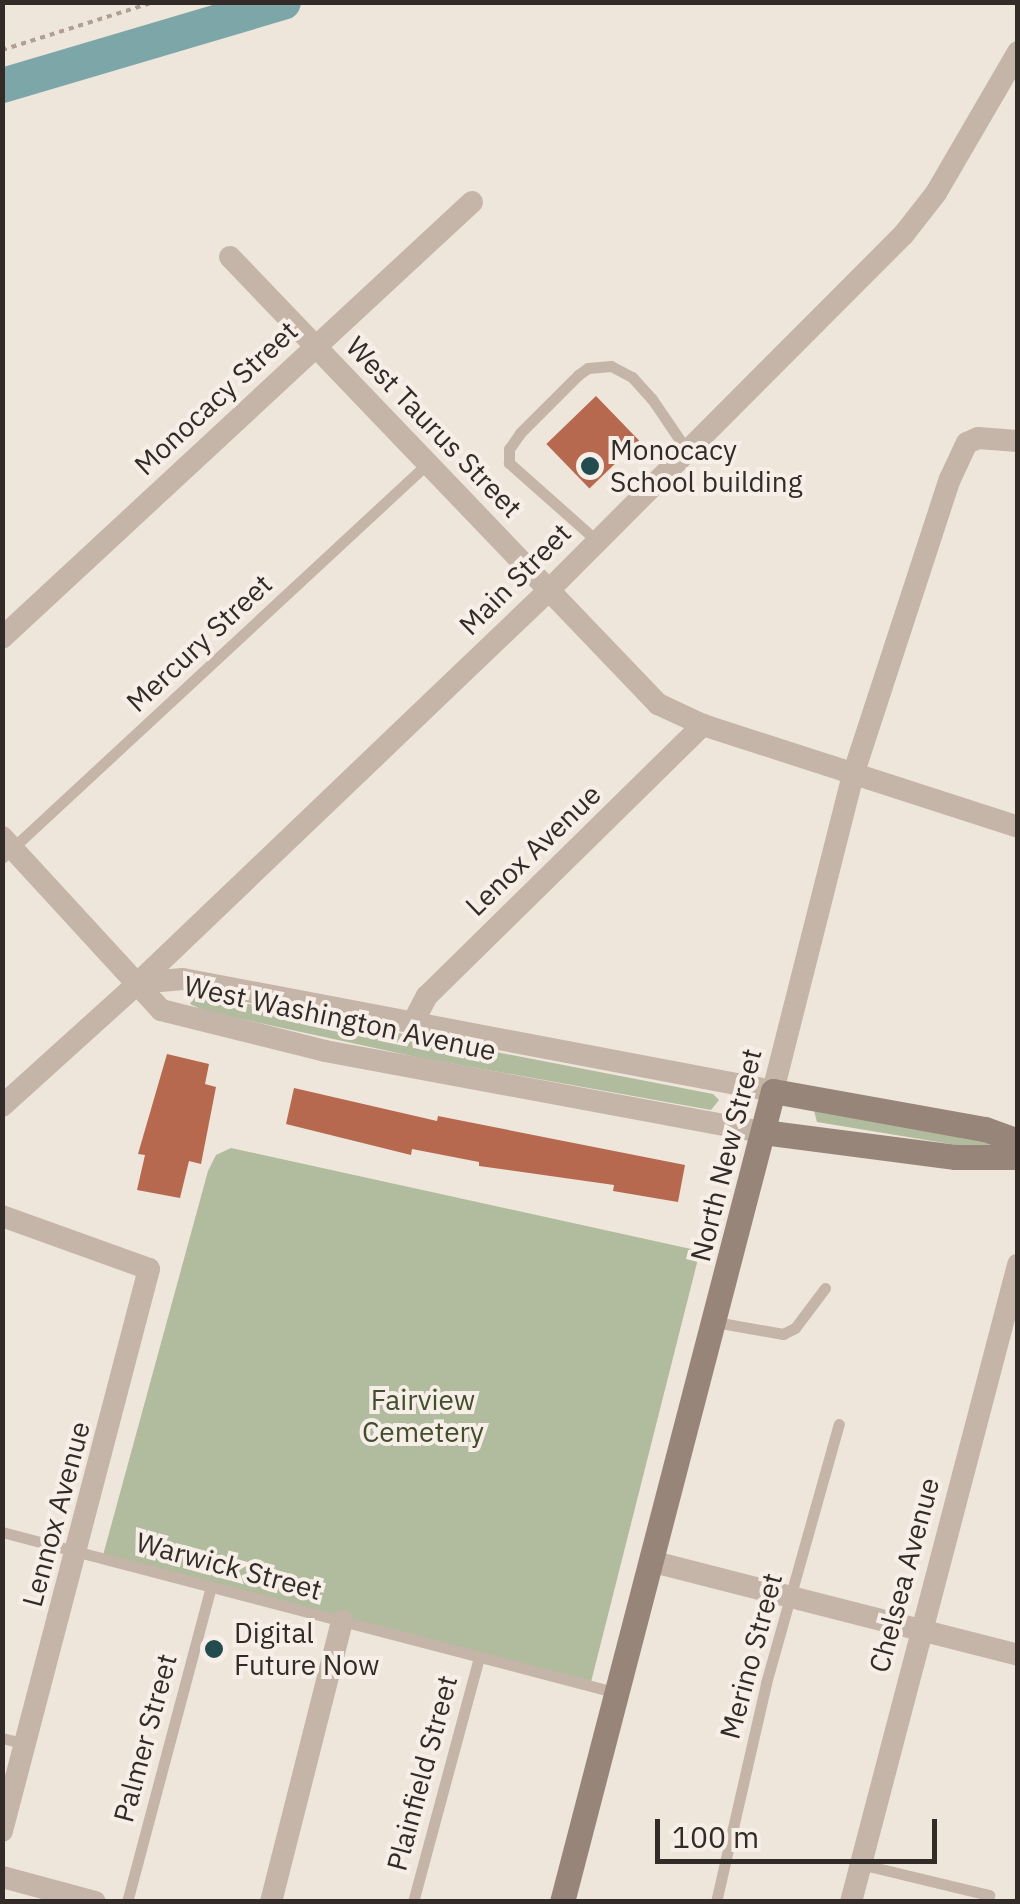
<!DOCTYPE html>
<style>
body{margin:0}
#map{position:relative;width:1020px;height:1904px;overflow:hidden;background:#eee5db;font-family:"IBM Plex Sans",sans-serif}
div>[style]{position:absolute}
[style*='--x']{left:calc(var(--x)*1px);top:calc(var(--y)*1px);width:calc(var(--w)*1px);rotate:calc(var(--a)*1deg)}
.green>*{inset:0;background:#b1bb9d}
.river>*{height:35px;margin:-17.5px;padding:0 17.5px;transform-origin:17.5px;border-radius:17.5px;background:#7da6a8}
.building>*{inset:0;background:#b76950;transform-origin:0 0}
.path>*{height:4px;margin-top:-2px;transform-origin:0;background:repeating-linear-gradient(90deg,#b0a093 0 5px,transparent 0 10px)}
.lane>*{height:11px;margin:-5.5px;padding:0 5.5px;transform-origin:5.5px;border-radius:5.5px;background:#c5b5a8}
.street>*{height:22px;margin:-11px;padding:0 11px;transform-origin:11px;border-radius:11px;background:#c5b5a8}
.secondary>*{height:25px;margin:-12.5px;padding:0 12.5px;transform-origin:12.5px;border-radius:12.5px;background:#98857a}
.dots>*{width:28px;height:28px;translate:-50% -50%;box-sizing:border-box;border:5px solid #f7efe7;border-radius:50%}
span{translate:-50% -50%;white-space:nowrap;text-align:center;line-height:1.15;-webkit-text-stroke:8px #f7efe7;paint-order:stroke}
.street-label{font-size:28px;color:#332b28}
.poi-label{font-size:28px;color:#332b28}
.left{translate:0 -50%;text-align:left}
.park-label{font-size:28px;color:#424e2e}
.frame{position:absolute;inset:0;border:5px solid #332b28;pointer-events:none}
.scale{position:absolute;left:655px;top:1819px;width:282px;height:45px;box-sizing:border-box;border:5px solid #332b28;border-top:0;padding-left:12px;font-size:30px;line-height:35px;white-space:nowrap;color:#332b28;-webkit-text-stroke:8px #f7efe7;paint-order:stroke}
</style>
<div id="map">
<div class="green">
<div style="clip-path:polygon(197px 994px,713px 1094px,719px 1100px,711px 1110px,421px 1058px,205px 1011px,190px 1004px)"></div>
<div style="clip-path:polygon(813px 1107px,1001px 1143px,993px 1151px,817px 1122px)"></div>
<div style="clip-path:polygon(231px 1148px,700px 1251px,590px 1686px,102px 1559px,208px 1171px,216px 1155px)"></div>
</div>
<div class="river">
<div style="--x:2;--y:85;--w:293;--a:-16.5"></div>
</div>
<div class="building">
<div style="left:596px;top:396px;width:62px;height:69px;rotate:46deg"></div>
<div style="clip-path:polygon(167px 1054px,209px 1064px,205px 1084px,216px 1087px,201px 1164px,189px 1161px,180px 1198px,137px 1190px,145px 1155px,138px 1154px)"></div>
<div style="clip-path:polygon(294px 1088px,437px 1121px,438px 1116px,685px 1165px,678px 1202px,613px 1191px,614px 1185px,479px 1166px,479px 1162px,412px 1149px,411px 1155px,286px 1124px)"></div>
</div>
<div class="path">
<div style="--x:2;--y:50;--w:159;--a:-17.5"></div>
</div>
<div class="lane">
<div style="--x:597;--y:541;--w:118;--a:-138.4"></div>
<div style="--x:509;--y:463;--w:14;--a:-90"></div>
<div style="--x:509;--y:449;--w:19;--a:-55"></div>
<div style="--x:520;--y:433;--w:82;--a:-45"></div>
<div style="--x:578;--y:375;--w:12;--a:-35"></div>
<div style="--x:588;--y:368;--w:23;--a:-5"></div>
<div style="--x:611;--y:366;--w:24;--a:28"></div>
<div style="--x:632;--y:377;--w:30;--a:48"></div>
<div style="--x:652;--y:399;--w:60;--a:55.8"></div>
<div style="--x:2;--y:858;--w:581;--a:-42.84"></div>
<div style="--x:715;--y:1322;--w:69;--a:10"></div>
<div style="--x:783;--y:1334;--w:13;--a:-27"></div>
<div style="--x:795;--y:1328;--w:50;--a:-53.1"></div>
<div style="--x:2;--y:1532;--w:637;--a:14.65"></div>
<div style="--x:2;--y:1738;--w:25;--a:14"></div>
<div style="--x:860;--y:1864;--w:133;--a:13.5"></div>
<div style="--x:989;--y:1895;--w:7;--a:106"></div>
<div style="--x:127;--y:1902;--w:326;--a:-75.1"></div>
<div style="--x:413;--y:1902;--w:254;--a:-74.9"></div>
<div style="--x:716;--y:1902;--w:225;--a:-77.1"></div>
<div style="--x:766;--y:1683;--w:269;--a:-74.3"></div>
</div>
<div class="street">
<div style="--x:230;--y:257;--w:619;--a:46.24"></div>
<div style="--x:658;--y:704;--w:50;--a:25"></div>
<div style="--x:703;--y:725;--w:331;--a:17.9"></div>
<div style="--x:2;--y:638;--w:641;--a:-42.85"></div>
<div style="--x:2;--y:837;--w:235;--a:47.4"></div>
<div style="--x:161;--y:1010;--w:169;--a:14"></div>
<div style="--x:325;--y:1051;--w:445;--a:10.5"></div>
<div style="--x:138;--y:983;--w:45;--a:-5.1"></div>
<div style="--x:183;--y:979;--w:601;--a:10.75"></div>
<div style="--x:773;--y:1091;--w:329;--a:-75.8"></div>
<div style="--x:854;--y:772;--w:308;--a:-71.9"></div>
<div style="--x:950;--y:479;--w:40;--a:-65"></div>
<div style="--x:967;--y:443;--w:12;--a:-24"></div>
<div style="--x:978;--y:438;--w:40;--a:4.3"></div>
<div style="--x:412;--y:1024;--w:32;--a:-62"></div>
<div style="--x:427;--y:996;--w:387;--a:-44.5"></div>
<div style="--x:2;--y:1106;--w:183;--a:-42.1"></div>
<div style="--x:138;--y:983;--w:567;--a:-43.71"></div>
<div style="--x:548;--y:591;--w:504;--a:-45.08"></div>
<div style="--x:904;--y:234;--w:52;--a:-52"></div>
<div style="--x:936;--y:193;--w:163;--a:-59.8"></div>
<div style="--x:2;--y:1216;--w:156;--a:19.8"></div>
<div style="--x:149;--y:1269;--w:581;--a:104.66"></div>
<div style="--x:654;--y:1562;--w:376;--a:14.3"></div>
<div style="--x:2;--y:1877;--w:96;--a:15"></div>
<div style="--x:271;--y:1902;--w:290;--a:-75.8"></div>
<div style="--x:851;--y:1902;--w:659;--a:-75.31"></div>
</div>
<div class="secondary">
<div style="--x:763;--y:1132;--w:194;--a:7.4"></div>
<div style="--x:955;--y:1157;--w:63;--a:0"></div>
<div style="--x:562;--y:1902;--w:838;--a:-75.42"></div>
<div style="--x:773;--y:1091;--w:215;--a:10.2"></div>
<div style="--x:985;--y:1129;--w:35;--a:20"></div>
</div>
<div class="dots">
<div style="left:590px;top:466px;background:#224c4f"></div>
<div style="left:214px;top:1649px;background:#224c4f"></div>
</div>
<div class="street-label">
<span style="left:216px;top:398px;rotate:-43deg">Monocacy Street</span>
<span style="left:434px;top:427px;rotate:46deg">West Taurus Street</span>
<span style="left:515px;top:579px;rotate:-45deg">Main Street</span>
<span style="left:199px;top:643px;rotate:-43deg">Mercury Street</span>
<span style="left:533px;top:850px;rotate:-44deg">Lenox Avenue</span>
<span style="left:340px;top:1018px;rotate:12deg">West Washington Avenue</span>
<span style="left:726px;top:1155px;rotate:-76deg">North New Street</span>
<span style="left:56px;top:1514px;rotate:-75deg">Lennox Avenue</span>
<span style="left:229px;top:1566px;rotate:15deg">Warwick Street</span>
<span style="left:904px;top:1575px;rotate:-75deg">Chelsea Avenue</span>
<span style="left:751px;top:1656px;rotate:-75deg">Merino Street</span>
<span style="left:145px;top:1738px;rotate:-75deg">Palmer Street</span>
<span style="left:422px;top:1773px;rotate:-75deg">Plainfield Street</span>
</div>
<div class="poi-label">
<span class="left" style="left:610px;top:466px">Monocacy<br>School building</span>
<span class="left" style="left:234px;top:1649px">Digital<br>Future Now</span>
</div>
<div class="park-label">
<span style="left:423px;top:1416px">Fairview<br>Cemetery</span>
</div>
<div class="frame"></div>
<div class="scale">100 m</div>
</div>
